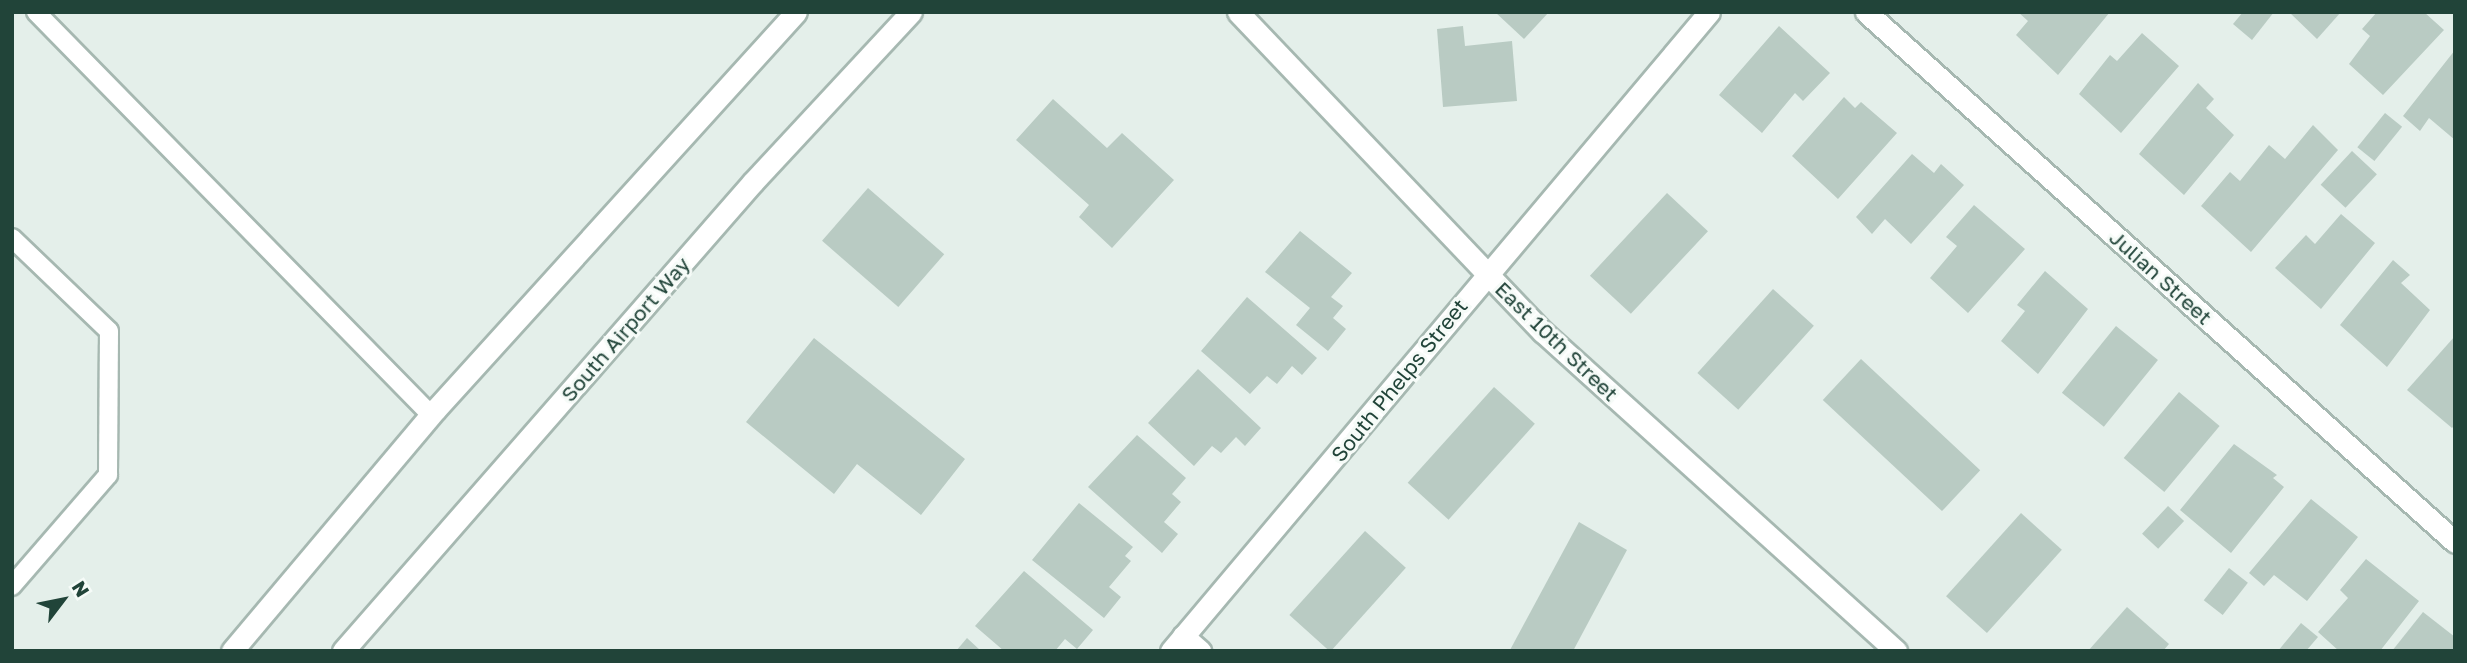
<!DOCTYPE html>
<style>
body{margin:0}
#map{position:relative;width:2467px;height:663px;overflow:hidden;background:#e4efea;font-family:"Golos Text",sans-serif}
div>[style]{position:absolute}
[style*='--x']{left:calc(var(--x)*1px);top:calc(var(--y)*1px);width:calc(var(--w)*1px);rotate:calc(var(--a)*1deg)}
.building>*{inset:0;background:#b9cbc3;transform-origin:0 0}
.roads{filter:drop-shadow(2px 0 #a6b8b1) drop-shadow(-2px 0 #a6b8b1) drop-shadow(0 2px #a6b8b1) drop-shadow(0 -2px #a6b8b1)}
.service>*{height:18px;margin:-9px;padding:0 9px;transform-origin:9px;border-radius:9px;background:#fff}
.minor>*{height:21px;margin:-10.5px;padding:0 10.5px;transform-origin:10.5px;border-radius:10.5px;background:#fff}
.secondary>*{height:21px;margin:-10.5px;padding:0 10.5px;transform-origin:10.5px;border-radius:10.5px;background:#fff}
span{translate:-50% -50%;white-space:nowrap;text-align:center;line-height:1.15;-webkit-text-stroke:6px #f6fbf8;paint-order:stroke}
.street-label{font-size:21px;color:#214439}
.frame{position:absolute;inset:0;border:14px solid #214439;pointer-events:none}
.north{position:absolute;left:28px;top:565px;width:70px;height:70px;-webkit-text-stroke:5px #f6fbf8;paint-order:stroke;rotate:58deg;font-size:19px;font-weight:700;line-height:28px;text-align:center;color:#214439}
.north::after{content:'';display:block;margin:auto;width:24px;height:32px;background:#214439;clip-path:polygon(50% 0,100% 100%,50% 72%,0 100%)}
</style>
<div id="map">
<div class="building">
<div style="clip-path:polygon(1495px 12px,1549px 12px,1524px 39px)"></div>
<div style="clip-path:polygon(2018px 12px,2110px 12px,2058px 75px,2016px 35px,2028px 21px)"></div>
<div style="clip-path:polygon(2243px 12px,2274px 12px,2252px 40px,2233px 24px)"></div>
<div style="clip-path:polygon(2289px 12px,2341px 12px,2317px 39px)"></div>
<div style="clip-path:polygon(2377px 12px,2424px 12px,2444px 30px,2383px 95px,2349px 64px,2370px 36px,2362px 29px)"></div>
<div style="clip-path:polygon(1463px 26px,1465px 46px,1512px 41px,1517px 101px,1443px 107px,1437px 29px)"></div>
<div style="clip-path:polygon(1779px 26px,1830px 73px,1803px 101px,1795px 93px,1762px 133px,1719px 95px)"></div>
<div style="clip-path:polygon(2142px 33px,2179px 66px,2121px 133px,2079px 94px,2110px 55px,2117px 61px)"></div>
<div style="clip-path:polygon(2455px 50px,2455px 140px,2429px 118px,2420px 131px,2403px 116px)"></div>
<div style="clip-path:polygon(2198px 83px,2214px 99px,2206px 108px,2234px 135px,2184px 195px,2139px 154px)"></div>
<div style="clip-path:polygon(1844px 97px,1855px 108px,1861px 102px,1897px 133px,1838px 199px,1792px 156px)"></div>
<div style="clip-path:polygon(1053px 99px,1107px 148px,1122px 133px,1174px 180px,1112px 248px,1079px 217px,1089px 205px,1016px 140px)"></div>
<div style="left:2385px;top:113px;width:22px;height:44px;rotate:39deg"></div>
<div style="clip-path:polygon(2313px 125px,2338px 150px,2251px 252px,2201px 206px,2230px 172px,2240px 181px,2269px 145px,2285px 159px)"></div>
<div style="left:2352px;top:151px;width:34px;height:46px;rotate:43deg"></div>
<div style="clip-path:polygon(1912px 154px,1934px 173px,1941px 164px,1964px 185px,1911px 244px,1885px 219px,1872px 234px,1856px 217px)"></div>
<div style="left:868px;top:188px;width:101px;height:70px;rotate:41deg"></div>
<div style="left:1667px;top:193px;width:56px;height:113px;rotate:43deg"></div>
<div style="clip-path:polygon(1974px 205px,2025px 249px,1968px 313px,1930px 278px,1957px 246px,1946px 237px)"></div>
<div style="clip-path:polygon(2341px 214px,2375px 243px,2321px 309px,2275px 268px,2306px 235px,2315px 244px)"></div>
<div style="clip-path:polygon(1300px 231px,1352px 273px,1331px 297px,1343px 306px,1333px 318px,1346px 329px,1328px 351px,1296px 325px,1310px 308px,1265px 272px)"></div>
<div style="clip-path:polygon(2393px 260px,2410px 275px,2401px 283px,2430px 310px,2387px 367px,2340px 325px)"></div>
<div style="clip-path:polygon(2045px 271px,2088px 309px,2038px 374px,2001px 341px,2025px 311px,2017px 305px)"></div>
<div style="left:1773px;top:289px;width:55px;height:113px;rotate:42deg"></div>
<div style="clip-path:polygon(1247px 297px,1317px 358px,1302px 375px,1292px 366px,1277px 384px,1267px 376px,1250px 394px,1201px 351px)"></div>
<div style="left:2116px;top:326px;width:54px;height:86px;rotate:39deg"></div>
<div style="clip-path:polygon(2455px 336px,2455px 425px,2452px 428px,2407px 390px)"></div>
<div style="clip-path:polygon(814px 338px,965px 459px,921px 515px,857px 464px,834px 494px,746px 422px)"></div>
<div style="left:1861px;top:359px;width:163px;height:56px;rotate:43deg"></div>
<div style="clip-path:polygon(1198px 369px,1261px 428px,1245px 446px,1236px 437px,1221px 453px,1212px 446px,1194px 466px,1148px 423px)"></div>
<div style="left:1494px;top:387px;width:55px;height:129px;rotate:42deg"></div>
<div style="left:2179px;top:392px;width:53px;height:86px;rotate:40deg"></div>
<div style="clip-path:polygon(1137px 435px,1186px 478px,1172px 494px,1181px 502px,1164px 522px,1178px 534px,1162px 553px,1088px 487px)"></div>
<div style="clip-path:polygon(2234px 444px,2277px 475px,2273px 478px,2284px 487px,2231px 553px,2180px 510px)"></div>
<div style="clip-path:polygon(2311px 499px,2358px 537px,2307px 601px,2274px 575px,2264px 586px,2249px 573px)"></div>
<div style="clip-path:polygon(1079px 503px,1133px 547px,1125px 556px,1131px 561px,1109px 587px,1121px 597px,1104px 618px,1032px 560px)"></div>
<div style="left:2168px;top:506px;width:22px;height:38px;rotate:43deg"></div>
<div style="left:2021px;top:513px;width:55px;height:112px;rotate:42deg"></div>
<div style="clip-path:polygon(1579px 522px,1627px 550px,1573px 651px,1510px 650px)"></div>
<div style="left:1365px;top:531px;width:55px;height:113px;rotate:42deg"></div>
<div style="clip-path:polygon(2366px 559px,2419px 601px,2380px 651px,2339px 651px,2318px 632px,2348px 598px,2340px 590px)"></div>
<div style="left:2229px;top:568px;width:24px;height:41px;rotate:38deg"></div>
<div style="clip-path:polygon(1024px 571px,1093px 630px,1077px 649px,1065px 639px,1055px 651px,1004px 651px,975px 626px)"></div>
<div style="clip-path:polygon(2127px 607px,2169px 644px,2163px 651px,2088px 651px)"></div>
<div style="clip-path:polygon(2423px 612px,2455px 637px,2455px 651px,2392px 651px)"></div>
<div style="clip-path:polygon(2301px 623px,2318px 637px,2306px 651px,2278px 651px)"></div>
<div style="clip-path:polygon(967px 638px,981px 651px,956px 651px)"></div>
</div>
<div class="roads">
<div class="service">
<div style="--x:36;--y:12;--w:564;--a:45.57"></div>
<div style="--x:12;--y:238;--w:134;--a:43.8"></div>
<div style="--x:109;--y:331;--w:144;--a:90.4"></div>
<div style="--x:108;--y:475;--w:147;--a:130.9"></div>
</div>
<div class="minor">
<div style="--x:1238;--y:12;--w:442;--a:46.4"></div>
<div style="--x:1543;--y:332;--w:476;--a:42.1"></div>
<div style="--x:1866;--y:12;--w:792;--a:41.98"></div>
<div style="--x:1183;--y:636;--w:23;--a:41"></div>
<div style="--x:1171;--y:651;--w:835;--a:-49.9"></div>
</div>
<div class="secondary">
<div style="--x:232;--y:651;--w:315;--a:-49.9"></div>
<div style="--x:435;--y:410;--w:537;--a:-47.79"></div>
<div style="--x:343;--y:651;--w:623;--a:-48.84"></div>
<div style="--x:753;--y:182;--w:232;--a:-47.1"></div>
</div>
</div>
<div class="street-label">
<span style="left:2161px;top:277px;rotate:42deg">Julian Street</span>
<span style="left:625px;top:329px;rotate:-49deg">South Airport Way</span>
<span style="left:1557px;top:341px;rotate:44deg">East 10th Street</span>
<span style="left:1399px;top:380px;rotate:-51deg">South Phelps Street</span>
</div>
<div class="frame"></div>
<div class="north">N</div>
</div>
